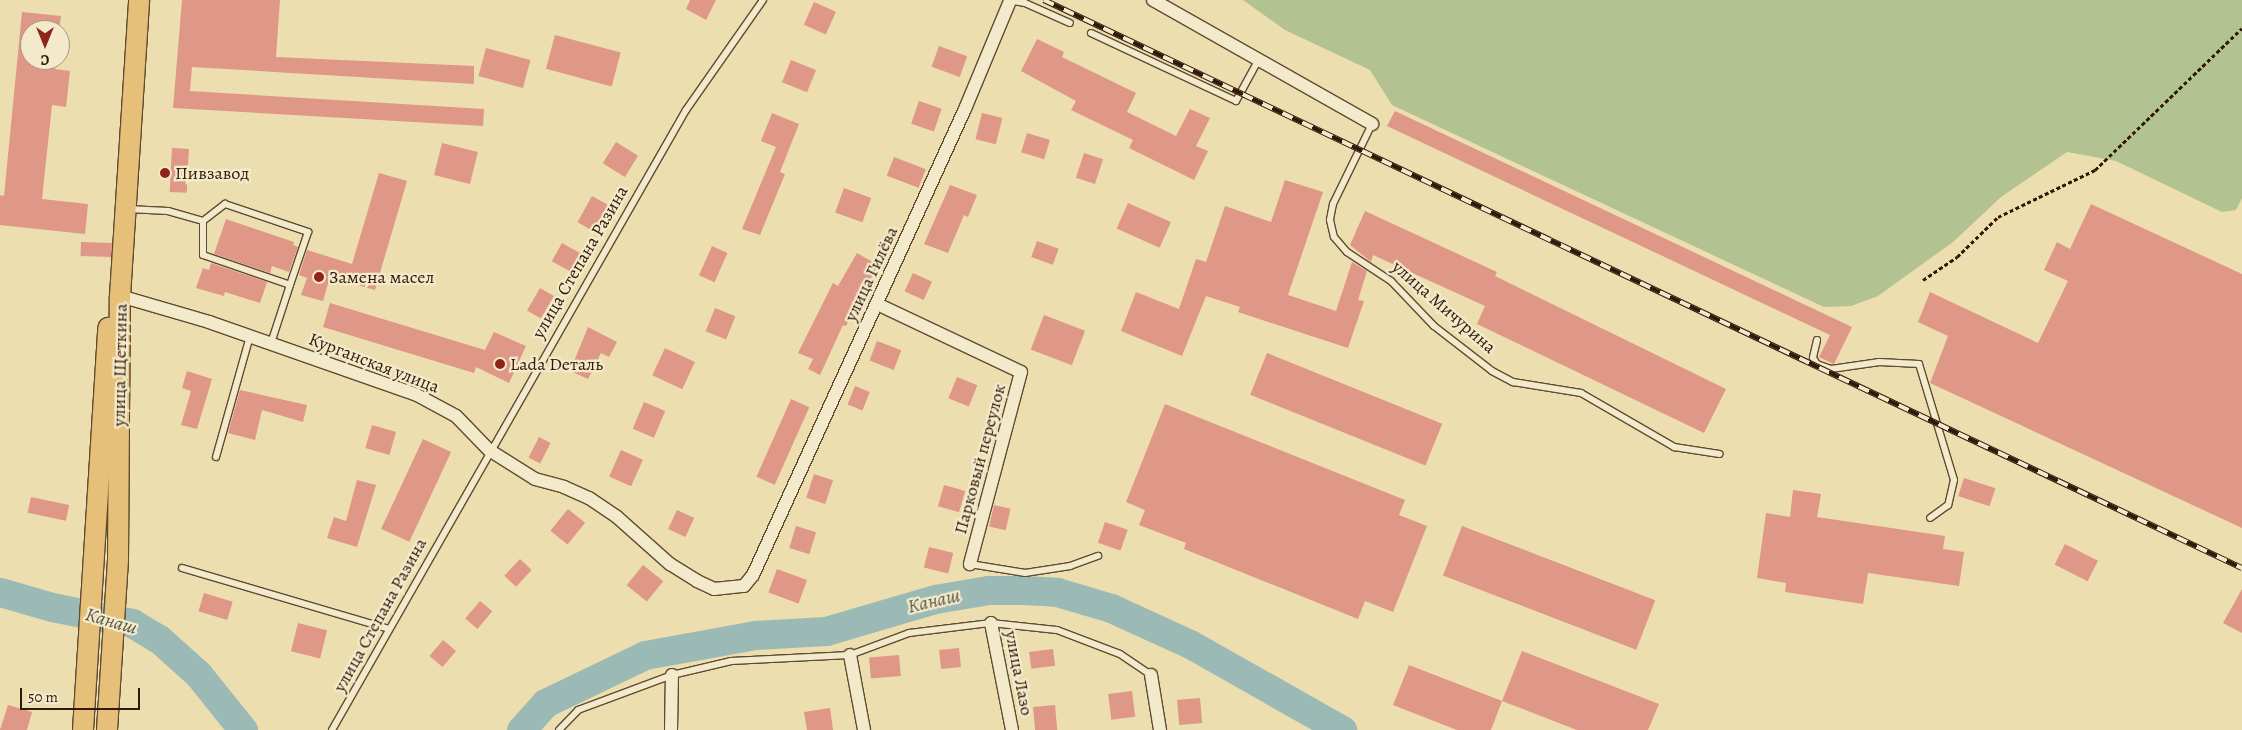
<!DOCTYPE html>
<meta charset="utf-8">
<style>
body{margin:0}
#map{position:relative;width:2242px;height:730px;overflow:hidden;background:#ecdeaf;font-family:Alegreya,serif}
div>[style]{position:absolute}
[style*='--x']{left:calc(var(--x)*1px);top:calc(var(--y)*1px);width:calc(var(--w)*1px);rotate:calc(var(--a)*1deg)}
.green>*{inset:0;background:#b2c290}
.river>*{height:29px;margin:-14.5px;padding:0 14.5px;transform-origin:14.5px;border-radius:14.5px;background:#9cbab5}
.building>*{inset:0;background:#df9788;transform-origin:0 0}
.path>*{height:3px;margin-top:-1.5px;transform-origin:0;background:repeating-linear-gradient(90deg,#311809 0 4px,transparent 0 6.5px)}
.roads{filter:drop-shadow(1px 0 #604a32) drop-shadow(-1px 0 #604a32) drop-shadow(0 1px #604a32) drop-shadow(0 -1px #604a32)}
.lane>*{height:6px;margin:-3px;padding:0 3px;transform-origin:3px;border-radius:3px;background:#f3eacb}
.street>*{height:12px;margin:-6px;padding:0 6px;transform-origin:6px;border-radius:6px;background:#f3eacb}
.primary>*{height:20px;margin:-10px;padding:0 10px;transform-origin:10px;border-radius:10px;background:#e6bf78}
.rail>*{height:5.5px;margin-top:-2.75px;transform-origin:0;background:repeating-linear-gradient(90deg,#f3eacb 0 11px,#311809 0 22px);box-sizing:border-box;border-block:1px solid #311809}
.dots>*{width:14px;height:14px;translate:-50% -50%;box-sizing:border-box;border:2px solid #f3eacb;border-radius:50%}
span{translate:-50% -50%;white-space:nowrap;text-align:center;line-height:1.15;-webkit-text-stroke:4.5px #f3eacb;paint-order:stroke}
.poi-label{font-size:18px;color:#311809}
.left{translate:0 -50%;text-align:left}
.street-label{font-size:18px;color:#311809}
.water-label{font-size:19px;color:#565145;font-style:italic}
.north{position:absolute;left:20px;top:20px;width:50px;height:50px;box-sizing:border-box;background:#f3eacb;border:1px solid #a5967d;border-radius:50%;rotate:180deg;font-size:14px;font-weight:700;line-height:20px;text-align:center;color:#311809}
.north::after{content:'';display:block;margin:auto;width:18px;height:22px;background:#8f2418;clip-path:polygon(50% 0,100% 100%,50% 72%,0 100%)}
.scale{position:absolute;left:20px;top:688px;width:120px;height:22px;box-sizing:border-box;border:2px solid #311809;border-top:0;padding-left:6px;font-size:15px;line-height:18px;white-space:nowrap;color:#311809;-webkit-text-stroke:4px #f3eacb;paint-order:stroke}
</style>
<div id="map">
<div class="green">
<div style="clip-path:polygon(1243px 0,2242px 0,2242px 198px,2236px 210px,2222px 212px,2116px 161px,2067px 152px,2001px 197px,1953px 242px,1878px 296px,1851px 306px,1824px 307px,1392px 105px,1370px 70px,1285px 30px)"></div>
</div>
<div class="river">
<div style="--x:0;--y:592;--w:54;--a:16.1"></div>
<div style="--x:52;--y:607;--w:82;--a:11.3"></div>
<div style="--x:132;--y:623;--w:31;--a:31"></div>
<div style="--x:159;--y:639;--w:52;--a:41.9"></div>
<div style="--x:198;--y:674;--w:72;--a:51.2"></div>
<div style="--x:521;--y:730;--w:36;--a:-48"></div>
<div style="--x:545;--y:703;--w:111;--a:-25.6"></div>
<div style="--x:645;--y:655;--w:112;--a:-10.3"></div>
<div style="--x:755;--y:635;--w:71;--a:-3.2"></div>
<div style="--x:826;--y:631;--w:114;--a:-16.4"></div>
<div style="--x:935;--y:599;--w:55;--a:-9.5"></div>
<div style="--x:989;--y:590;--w:33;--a:0"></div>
<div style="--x:1022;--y:590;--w:35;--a:3"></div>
<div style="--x:1057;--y:592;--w:56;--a:16.5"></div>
<div style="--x:1111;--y:608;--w:87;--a:24.5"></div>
<div style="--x:1190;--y:644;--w:175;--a:29.5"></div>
</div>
<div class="building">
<div style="clip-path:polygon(182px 0,280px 0,276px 57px,474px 66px,474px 84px,192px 67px,190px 91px,484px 109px,483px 126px,173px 108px)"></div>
<div style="clip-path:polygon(690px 0,716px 0,706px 20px,686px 9px)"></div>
<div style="left:814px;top:2px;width:24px;height:25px;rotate:24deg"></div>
<div style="clip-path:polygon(22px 12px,61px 16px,59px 30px,30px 30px,30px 60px,56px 60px,55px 69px,70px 71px,66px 107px,52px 105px,42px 199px,88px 204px,85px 234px,0 225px,0 195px,4px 196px)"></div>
<div style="left:555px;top:35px;width:68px;height:35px;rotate:15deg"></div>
<div style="clip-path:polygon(1037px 39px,1064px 52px,1062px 57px,1136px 93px,1127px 112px,1176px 136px,1190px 109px,1210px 118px,1196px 146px,1208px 151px,1194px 180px,1129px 148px,1133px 140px,1071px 110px,1076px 101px,1021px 71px)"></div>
<div style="left:939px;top:46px;width:30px;height:22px;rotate:20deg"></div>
<div style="left:486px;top:48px;width:46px;height:29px;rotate:15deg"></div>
<div style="left:791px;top:60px;width:27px;height:24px;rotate:22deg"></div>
<div style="left:919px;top:101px;width:24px;height:24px;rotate:19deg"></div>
<div style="clip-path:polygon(1395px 111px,1852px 327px,1834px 364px,1819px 357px,1830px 335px,1387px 126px)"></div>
<div style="clip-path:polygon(772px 113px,799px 124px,780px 172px,785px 174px,760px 235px,742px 229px,776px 147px,761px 141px)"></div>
<div style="left:982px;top:113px;width:21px;height:27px;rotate:14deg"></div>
<div style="left:1027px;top:133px;width:24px;height:20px;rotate:17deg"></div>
<div style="left:616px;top:142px;width:26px;height:25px;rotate:32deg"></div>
<div style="left:442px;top:143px;width:37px;height:33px;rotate:14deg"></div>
<div style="left:172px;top:148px;width:17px;height:44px;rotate:3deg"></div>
<div style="left:1084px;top:153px;width:20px;height:26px;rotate:18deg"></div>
<div style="left:894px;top:157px;width:34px;height:20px;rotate:21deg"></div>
<div style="clip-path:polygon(379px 173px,407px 181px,375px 290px,330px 277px,323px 301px,301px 295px,307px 278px,299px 275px,307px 250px,352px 264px)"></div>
<div style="clip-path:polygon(1285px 180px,1323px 192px,1288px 295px,1336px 311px,1352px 262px,1367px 271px,1358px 300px,1364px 301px,1348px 348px,1238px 312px,1240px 307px,1206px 296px,1182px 356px,1121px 331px,1136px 292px,1179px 309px,1196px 259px,1206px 262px,1225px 206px,1271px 222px)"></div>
<div style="clip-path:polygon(950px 185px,977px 195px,968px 217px,964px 215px,948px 253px,924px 244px)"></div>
<div style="left:844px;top:188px;width:29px;height:26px;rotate:20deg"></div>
<div style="left:592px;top:196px;width:18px;height:30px;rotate:29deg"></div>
<div style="left:1128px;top:203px;width:47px;height:28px;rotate:24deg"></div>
<div style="clip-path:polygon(2091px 204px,2242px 274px,2242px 528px,1930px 383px,1948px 336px,1918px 322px,1930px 292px,2038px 343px,2068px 281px,2044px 270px,2057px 242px,2070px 249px)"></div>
<div style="clip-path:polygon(1365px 211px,1497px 272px,1495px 276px,1726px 389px,1704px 433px,1477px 324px,1485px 306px,1373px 255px,1371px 262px,1350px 245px)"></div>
<div style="clip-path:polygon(226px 219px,294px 242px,293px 245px,298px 247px,289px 272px,272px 266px,270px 273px,214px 254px)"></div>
<div style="left:1037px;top:241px;width:23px;height:17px;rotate:20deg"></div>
<div style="left:81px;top:242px;width:31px;height:14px;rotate:2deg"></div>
<div style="left:562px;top:243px;width:21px;height:21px;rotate:29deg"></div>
<div style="left:712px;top:246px;width:17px;height:32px;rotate:24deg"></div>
<div style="clip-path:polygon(857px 253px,878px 265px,846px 326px,843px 325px,820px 375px,808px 369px,813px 359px,798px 353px,833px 283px,838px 286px)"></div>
<div style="clip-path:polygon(211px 263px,267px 282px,260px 303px,225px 292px,224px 296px,196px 288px,203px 268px,209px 270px)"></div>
<div style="left:913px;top:273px;width:21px;height:20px;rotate:25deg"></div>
<div style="left:540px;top:288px;width:16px;height:26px;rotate:30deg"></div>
<div style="clip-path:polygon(330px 303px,485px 350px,494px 332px,526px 346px,509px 383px,476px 367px,474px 373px,323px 327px)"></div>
<div style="left:715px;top:308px;width:22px;height:25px;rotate:22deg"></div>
<div style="left:1044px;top:315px;width:44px;height:37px;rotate:21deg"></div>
<div style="clip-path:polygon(588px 327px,617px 342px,609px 357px,601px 353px,588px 379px,570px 371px)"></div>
<div style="left:877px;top:341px;width:26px;height:21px;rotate:21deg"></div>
<div style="left:665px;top:348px;width:33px;height:30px;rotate:25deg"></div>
<div style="left:1267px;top:353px;width:189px;height:45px;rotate:22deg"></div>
<div style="clip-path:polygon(187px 371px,212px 379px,197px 429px,181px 425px,191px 391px,182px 388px)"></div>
<div style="left:957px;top:377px;width:22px;height:23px;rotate:22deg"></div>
<div style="left:855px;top:386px;width:16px;height:20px;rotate:22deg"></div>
<div style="clip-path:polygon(240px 390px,307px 405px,303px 422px,262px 410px,255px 440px,228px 433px)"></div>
<div style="left:791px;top:399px;width:20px;height:85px;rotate:24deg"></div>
<div style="left:644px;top:402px;width:23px;height:29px;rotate:23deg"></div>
<div style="clip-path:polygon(1165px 404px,1405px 500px,1399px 515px,1427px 526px,1393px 612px,1365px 601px,1358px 619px,1184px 549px,1186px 543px,1139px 525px,1145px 510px,1126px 502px)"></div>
<div style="left:372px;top:425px;width:25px;height:24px;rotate:16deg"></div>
<div style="left:539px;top:437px;width:13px;height:23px;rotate:27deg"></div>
<div style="left:423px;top:439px;width:31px;height:99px;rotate:25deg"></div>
<div style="left:621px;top:450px;width:24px;height:29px;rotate:24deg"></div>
<div style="left:814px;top:474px;width:20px;height:25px;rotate:18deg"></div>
<div style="left:1964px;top:478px;width:33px;height:19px;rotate:18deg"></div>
<div style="clip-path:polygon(357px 480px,376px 485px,357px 547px,327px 538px,334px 517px,346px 521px)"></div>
<div style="left:944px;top:485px;width:22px;height:22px;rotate:16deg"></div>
<div style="clip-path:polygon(1793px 490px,1821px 494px,1817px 517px,1945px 536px,1943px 549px,1964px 552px,1959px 586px,1868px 573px,1863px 604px,1785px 592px,1786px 583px,1757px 578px,1766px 513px,1790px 517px)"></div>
<div style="left:31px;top:497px;width:39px;height:16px;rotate:12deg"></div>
<div style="left:994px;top:505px;width:17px;height:22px;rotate:13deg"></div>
<div style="left:568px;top:509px;width:22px;height:28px;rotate:39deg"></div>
<div style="left:677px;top:510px;width:19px;height:21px;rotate:25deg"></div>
<div style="left:1105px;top:522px;width:24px;height:22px;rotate:19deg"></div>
<div style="left:796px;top:526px;width:21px;height:23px;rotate:17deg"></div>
<div style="left:1462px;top:526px;width:207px;height:53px;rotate:21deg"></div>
<div style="left:2065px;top:544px;width:37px;height:23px;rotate:27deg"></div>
<div style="left:929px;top:547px;width:25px;height:21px;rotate:14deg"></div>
<div style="left:520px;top:559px;width:16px;height:23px;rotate:43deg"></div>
<div style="left:643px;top:565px;width:26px;height:26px;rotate:39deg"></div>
<div style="left:777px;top:569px;width:32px;height:25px;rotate:20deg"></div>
<div style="clip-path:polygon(2242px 589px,2242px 633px,2223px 623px)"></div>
<div style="left:204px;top:593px;width:30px;height:19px;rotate:17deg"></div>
<div style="left:480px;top:601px;width:16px;height:23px;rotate:40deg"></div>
<div style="left:298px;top:623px;width:30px;height:29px;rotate:14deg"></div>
<div style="left:443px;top:640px;width:17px;height:21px;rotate:40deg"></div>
<div style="left:959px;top:648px;width:19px;height:20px;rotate:84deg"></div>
<div style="left:1053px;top:649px;width:17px;height:24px;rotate:83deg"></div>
<div style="clip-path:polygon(1522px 651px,1659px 704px,1648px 730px,1577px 730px,1502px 701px)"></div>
<div style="left:899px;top:655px;width:21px;height:30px;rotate:85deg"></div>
<div style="clip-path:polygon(1409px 665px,1502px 701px,1491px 730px,1457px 730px,1393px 705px)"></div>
<div style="left:1132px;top:691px;width:26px;height:24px;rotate:83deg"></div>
<div style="left:1200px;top:698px;width:25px;height:23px;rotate:85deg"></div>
<div style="clip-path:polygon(8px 705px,32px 712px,27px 730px,0 730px)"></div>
<div style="left:1055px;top:705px;width:25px;height:22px;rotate:85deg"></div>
<div style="clip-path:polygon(830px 708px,833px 730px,807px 730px,804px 712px)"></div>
</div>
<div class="path">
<div style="--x:1923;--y:280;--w:41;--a:-34.1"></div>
<div style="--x:1957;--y:257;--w:57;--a:-44.3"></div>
<div style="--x:1998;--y:217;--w:108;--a:-25.9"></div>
<div style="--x:2095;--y:170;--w:204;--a:-44"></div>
</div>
<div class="roads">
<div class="lane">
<div style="--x:1008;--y:0;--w:17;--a:10"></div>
<div style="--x:1025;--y:3;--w:49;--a:24"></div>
<div style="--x:1091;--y:33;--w:160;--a:25.1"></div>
<div style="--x:1236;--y:101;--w:48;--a:-61.3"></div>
<div style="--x:1372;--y:124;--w:89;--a:116"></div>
<div style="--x:1333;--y:204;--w:16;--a:101"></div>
<div style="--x:1330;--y:220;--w:17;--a:77"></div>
<div style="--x:1334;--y:237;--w:20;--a:49"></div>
<div style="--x:1347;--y:252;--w:53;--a:33.4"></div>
<div style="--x:1391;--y:281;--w:62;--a:46.3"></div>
<div style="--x:1434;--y:326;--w:73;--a:37.8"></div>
<div style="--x:1492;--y:371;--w:24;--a:28"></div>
<div style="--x:1513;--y:382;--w:69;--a:9.2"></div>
<div style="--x:1581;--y:393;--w:108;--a:30.1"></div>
<div style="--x:1674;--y:447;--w:46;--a:8.8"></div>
<div style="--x:128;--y:209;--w:40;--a:2.9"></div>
<div style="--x:168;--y:211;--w:36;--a:16"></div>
<div style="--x:203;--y:221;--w:34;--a:90"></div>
<div style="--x:203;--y:255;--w:92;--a:19"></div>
<div style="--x:290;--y:285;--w:61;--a:108.1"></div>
<div style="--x:203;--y:221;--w:28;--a:-38"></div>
<div style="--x:225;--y:204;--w:88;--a:18.6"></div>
<div style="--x:308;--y:232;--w:56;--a:108.8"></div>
<div style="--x:1817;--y:340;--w:18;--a:103"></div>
<div style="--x:1813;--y:358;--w:7;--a:56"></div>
<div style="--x:1817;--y:364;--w:15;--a:20"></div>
<div style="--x:1831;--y:369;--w:49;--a:-8.3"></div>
<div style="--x:1879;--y:362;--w:40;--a:2.9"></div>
<div style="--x:1919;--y:364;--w:121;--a:73.2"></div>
<div style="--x:1954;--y:480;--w:26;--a:103"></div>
<div style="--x:1948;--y:505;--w:22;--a:144"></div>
<div style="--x:216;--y:457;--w:126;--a:-74.3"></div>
<div style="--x:970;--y:564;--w:56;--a:9.3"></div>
<div style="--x:1025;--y:573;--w:46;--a:-8.8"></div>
<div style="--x:1070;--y:566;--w:30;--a:-20"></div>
<div style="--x:182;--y:568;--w:216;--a:16.4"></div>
<div style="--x:332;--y:730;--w:714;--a:-60.28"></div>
<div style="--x:686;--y:110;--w:134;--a:-55"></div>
<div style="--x:559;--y:730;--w:28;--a:-46"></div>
<div style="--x:578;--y:710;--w:100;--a:-20.4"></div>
<div style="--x:672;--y:675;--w:61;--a:-13.3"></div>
<div style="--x:731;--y:661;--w:119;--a:-2.9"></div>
<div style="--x:850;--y:655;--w:63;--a:-20.4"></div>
<div style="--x:909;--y:633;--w:83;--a:-7"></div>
<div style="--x:991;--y:623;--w:66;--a:6.1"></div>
<div style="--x:1057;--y:630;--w:67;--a:20.9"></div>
<div style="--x:1120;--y:654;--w:37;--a:34"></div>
</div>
<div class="street">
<div style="--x:1153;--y:0;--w:252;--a:29.5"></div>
<div style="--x:120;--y:296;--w:93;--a:16.3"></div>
<div style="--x:209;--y:322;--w:220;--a:19.3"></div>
<div style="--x:417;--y:395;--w:44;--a:28.3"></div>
<div style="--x:456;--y:416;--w:47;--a:45.9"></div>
<div style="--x:489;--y:450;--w:54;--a:32.2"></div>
<div style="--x:535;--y:479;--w:30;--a:15"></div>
<div style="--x:564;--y:487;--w:27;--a:24"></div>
<div style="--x:589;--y:498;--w:34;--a:34"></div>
<div style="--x:617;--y:517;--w:71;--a:41.6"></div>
<div style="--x:670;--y:564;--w:32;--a:32"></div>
<div style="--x:697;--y:581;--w:19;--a:25"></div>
<div style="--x:714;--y:589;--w:30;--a:-6"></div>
<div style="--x:744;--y:586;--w:14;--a:-51"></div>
<div style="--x:753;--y:575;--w:512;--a:-65.54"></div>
<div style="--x:965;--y:109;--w:117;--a:-67.4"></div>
<div style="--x:877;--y:304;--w:159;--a:25.3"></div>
<div style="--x:1021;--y:372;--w:199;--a:104.9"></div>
<div style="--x:991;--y:623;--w:109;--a:78.9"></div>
<div style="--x:850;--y:655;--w:76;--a:79.4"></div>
<div style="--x:1151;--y:675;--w:56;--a:80.7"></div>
<div style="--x:671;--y:730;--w:55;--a:-89"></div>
</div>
<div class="primary">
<div style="--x:83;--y:730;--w:403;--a:-86.4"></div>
<div style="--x:107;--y:730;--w:171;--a:-86.3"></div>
<div style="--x:118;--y:559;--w:263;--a:-89.6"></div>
<div style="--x:120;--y:296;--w:297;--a:-86.3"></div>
</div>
</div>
<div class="rail">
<div style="--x:1044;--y:0;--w:1326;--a:25.37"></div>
</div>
<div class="dots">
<div style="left:165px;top:173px;background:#8f2418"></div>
<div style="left:319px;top:277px;background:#8f2418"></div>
<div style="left:500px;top:364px;background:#8f2418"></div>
</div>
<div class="poi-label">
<span class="left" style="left:175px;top:173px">Пивзавод</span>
<span class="left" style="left:329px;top:277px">Замена масел</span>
<span class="left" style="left:510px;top:364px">Lada Dеталь</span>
</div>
<div class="street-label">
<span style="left:580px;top:262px;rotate:-60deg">улица Степана Разина</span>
<span style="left:871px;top:274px;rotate:-65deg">улица Гилёва</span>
<span style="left:1444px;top:307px;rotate:41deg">улица Мичурина</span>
<span style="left:374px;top:363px;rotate:21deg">Курганская улица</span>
<span style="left:120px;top:365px;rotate:-89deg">улица Щеткина</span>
<span style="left:980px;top:459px;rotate:-75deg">Парковый переулок</span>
<span style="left:380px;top:615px;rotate:-61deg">улица Степана Разина</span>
<span style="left:1019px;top:673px;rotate:79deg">улица Лазо</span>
</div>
<div class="water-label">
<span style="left:934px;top:602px;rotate:-13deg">Канаш</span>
<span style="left:111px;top:622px;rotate:16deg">Канаш</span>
</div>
<div class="north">С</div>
<div class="scale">50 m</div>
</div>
